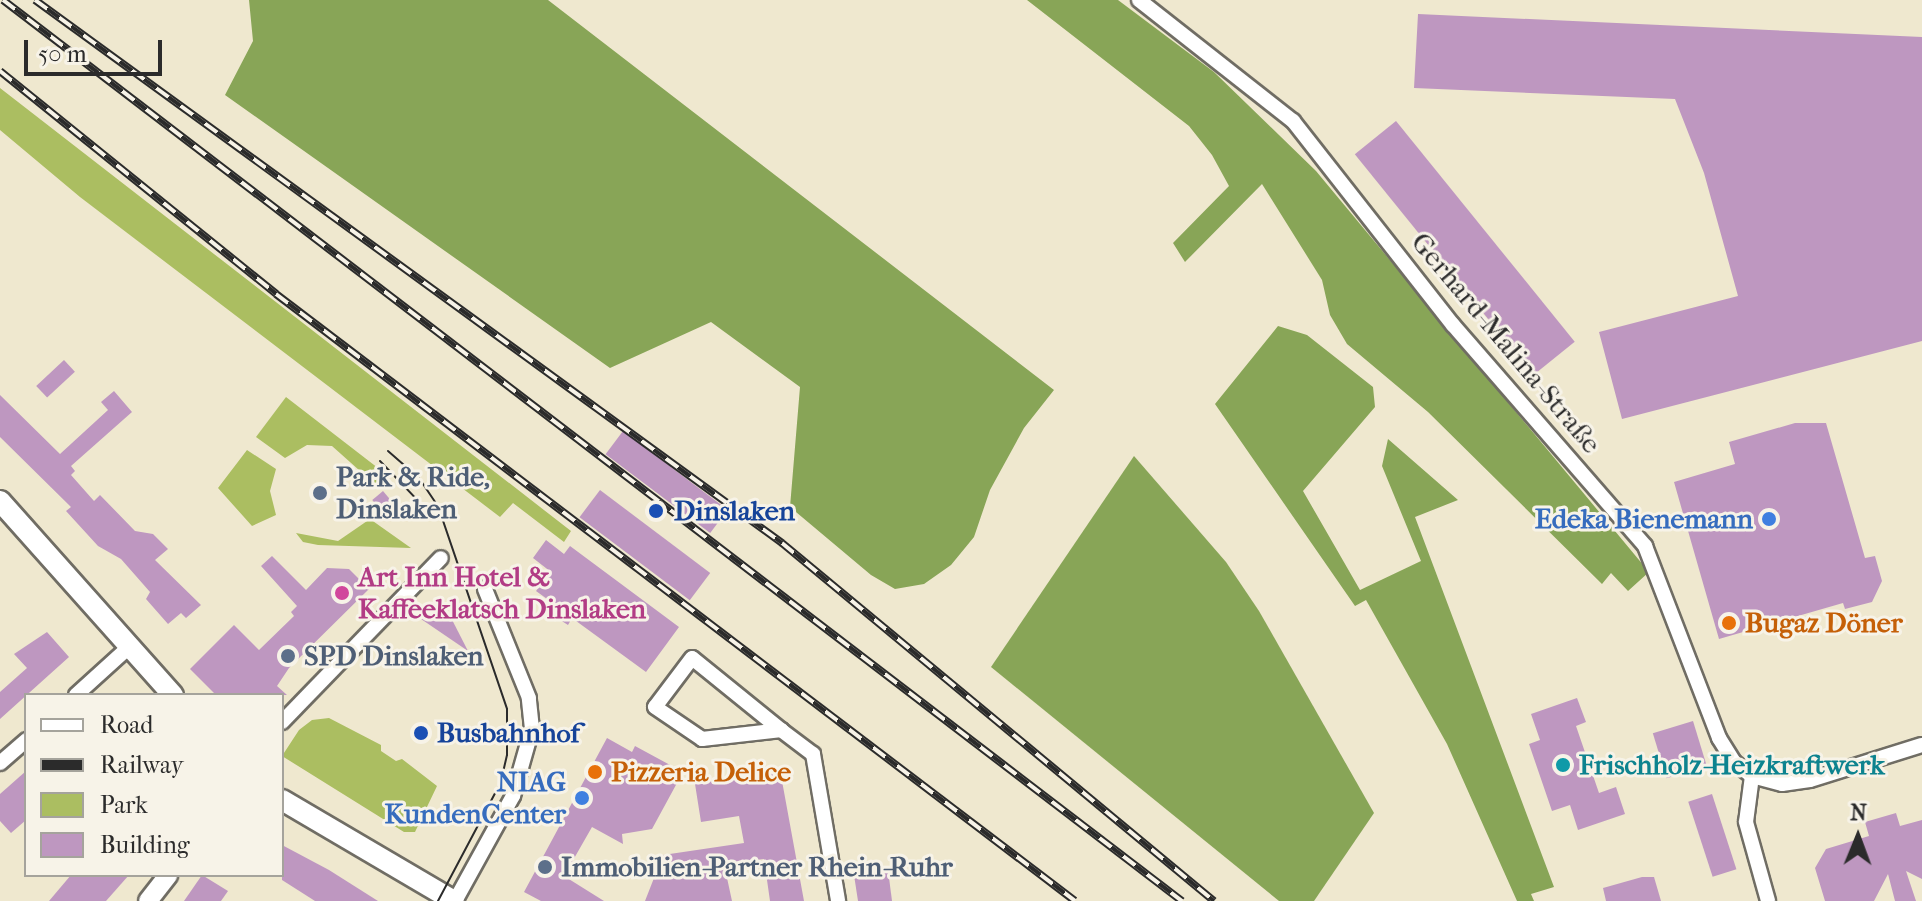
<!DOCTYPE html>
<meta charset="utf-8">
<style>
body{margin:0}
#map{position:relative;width:1922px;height:901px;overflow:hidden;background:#efe8cf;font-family:"IM FELL French Canon",serif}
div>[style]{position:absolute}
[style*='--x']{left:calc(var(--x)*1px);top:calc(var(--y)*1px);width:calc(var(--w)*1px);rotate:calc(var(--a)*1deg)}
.green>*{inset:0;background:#abbe61}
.forest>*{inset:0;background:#88a557}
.building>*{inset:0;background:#be97c0;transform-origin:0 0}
.roads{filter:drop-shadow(2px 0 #706d64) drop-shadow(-2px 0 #706d64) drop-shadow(0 2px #706d64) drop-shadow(0 -2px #706d64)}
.minor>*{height:14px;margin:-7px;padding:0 7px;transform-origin:7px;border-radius:7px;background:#fff}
.tertiary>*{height:18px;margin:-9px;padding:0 9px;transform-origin:9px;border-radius:9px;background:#fff}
.secondary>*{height:20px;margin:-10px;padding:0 10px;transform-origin:10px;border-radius:10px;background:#fff}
.tram>*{height:2px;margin:-1px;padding:0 1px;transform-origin:1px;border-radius:1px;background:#2b2b2b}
.rail>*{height:8px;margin-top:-4px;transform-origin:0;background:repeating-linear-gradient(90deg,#f7f3e8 0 15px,#2b2b2b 0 30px);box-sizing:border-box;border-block:2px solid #2b2b2b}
.dots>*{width:22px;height:22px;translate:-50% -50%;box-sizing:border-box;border:4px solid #f7f3e8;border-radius:50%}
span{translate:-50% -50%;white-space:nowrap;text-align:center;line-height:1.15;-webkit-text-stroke:6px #f7f3e8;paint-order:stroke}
.street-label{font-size:28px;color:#2b2b2b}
.service-label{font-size:28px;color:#4e5e75;font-weight:700}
.left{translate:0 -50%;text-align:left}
.transit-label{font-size:28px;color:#164399;font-weight:700}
.shop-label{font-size:28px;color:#366cbe;font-weight:700}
.right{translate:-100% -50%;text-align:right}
.hotel-label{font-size:28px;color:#b23c85;font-weight:700}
.food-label{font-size:28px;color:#c56008;font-weight:700}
.culture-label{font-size:28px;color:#0d838f;font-weight:700}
.legend{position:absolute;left:24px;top:693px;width:260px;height:184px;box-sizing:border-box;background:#f7f3e8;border:2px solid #a5a39c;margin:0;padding:10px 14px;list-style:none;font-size:24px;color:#2b2b2b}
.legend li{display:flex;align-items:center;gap:16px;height:40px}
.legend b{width:40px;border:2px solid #a5a39c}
.north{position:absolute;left:1818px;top:797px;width:80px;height:80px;-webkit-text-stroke:6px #f7f3e8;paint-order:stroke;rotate:1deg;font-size:22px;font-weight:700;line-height:32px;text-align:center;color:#2b2b2b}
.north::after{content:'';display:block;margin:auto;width:28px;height:36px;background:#2b2b2b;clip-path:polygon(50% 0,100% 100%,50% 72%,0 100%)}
.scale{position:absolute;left:24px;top:40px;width:138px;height:36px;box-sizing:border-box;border:4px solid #2b2b2b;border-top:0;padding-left:10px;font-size:24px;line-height:28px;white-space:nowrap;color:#2b2b2b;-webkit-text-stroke:6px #f7f3e8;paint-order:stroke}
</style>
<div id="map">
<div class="green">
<div style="clip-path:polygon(0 88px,571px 531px,564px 542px,513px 503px,500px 517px,80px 197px,0 130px)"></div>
<div style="clip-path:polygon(286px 397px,387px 475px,378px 487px,332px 446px,307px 445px,285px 458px,256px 437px)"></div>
<div style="clip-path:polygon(247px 450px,276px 469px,270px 491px,276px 515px,252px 526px,218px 488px)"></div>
<div style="clip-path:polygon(370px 519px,411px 548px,318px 545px,303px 542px,296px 533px,338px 541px)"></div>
<div style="clip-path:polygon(329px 718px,381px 745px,381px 751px,396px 761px,402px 759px,437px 786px,415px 832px,404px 832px,282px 756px,299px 730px,312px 720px)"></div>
</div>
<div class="forest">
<div style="clip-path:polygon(249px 0,548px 0,1054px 390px,1024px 428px,990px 490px,974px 537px,951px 565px,924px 584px,895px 589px,871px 575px,790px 507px,800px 387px,711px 322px,610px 368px,225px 95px,253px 41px)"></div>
<div style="clip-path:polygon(1027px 0,1118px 0,1214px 72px,1316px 171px,1649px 572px,1628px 591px,1611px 573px,1602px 584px,1428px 412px,1347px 344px,1330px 315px,1322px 280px,1262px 184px,1185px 262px,1173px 243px,1229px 186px,1212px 155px,1189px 126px)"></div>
<div style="clip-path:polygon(1278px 326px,1307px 335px,1373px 387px,1375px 407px,1303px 491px,1360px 590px,1421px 561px,1382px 466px,1388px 439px,1458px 500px,1415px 517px,1554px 887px,1531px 894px,1534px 901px,1517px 901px,1447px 744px,1366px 600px,1355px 606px,1215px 404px)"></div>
<div style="clip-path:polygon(1134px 456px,1226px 562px,1259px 611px,1374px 813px,1314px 901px,1279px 901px,991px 667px)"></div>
</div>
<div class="building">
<div style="clip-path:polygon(1418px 14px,1922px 37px,1922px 341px,1622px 419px,1599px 332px,1738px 296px,1704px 173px,1675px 99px,1414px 88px)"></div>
<div style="left:1396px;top:121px;width:284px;height:53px;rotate:51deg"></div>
<div style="left:64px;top:360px;width:16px;height:38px;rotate:47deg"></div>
<div style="clip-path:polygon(114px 391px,132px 412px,71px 466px,75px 471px,71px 475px,94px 501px,100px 495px,135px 531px,153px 534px,168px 549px,155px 560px,201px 605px,186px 618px,181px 613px,168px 624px,146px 599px,150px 592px,121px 559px,98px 546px,66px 511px,71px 507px,0 437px,0 395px,60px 454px,108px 410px,101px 402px)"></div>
<div style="clip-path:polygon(1795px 423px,1826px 423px,1865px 558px,1875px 556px,1882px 581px,1872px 602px,1845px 609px,1843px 603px,1719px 639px,1674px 482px,1735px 464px,1729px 442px)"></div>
<div style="left:623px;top:431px;width:131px;height:29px;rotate:37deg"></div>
<div style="left:600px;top:490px;width:138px;height:34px;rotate:37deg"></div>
<div style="left:383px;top:491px;width:25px;height:14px;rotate:50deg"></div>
<div style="clip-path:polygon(546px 540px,564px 554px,570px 546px,679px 627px,646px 672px,572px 618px,568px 625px,554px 616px,561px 609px,536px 591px,551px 572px,533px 558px)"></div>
<div style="clip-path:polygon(272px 556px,306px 590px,327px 568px,349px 569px,369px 589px,289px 668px,277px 686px,287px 695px,216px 695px,190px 669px,234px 625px,259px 650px,294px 616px,291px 612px,297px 606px,261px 566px)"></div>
<div style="clip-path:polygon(437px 606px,445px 606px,468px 651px,421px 619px)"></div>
<div style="clip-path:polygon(47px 632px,69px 657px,0 719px,0 692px,27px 668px,14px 654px)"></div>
<div style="clip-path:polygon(1577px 698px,1586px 722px,1576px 726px,1599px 793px,1616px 787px,1625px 814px,1578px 830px,1570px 805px,1552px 811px,1529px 744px,1540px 740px,1531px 714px)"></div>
<div style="left:1693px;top:721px;width:47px;height:42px;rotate:73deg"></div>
<div style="clip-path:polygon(607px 738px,632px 752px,635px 746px,683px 772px,652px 829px,622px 834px,623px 844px,592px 827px,564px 876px,604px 901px,541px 901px,524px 892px)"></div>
<div style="clip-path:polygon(780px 770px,804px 901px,770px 901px,764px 859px,724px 864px,732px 901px,645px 901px,663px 855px,744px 843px,739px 816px,701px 822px,695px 784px)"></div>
<div style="clip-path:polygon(26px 771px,26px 820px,11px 833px,0 821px,0 794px)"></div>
<div style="left:1712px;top:794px;width:79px;height:25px;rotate:72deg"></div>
<div style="clip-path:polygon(1896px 813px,1900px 826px,1922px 820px,1922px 879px,1906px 871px,1916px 901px,1895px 901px,1888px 874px,1874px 901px,1825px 901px,1815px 868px,1826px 849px,1869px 836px,1865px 822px)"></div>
<div style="clip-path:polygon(282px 845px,329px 870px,378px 901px,315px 901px,282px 880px)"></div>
<div style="clip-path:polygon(888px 870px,892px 901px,858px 901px,854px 875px)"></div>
<div style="clip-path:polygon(71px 875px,129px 875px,106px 901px,49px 901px)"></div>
<div style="clip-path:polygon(202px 875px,228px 891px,221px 901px,184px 901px)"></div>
<div style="clip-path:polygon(1642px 877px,1654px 877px,1661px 901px,1606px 901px,1603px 888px)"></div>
</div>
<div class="roads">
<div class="minor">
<div style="--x:1139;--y:0;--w:196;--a:38.2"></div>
<div style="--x:1293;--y:121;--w:259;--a:51.9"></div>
<div style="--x:1453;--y:325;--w:293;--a:49"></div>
<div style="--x:1645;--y:546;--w:206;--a:68.9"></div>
<div style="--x:1719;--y:738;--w:28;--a:58"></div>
<div style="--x:1734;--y:762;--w:23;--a:38"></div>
<div style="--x:1752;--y:776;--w:31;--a:15"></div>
<div style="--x:1782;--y:784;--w:28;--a:-8"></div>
<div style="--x:1810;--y:780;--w:117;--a:-17.4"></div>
<div style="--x:76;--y:695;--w:73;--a:-42.2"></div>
<div style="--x:282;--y:722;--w:228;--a:-45.9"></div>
<div style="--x:781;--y:730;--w:114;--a:-141"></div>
<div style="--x:692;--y:658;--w:61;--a:127.1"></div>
<div style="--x:655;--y:707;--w:57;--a:34.2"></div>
<div style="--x:702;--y:739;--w:80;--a:-6.5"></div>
<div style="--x:781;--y:730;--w:40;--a:37"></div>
<div style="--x:813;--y:754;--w:149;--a:80.3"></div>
<div style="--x:0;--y:763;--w:35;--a:-41"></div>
<div style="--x:1752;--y:776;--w:46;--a:97.4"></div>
<div style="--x:1746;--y:822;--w:82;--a:74.4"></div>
<div style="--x:455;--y:901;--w:120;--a:-61.1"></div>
<div style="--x:513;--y:796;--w:70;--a:-74.2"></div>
<div style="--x:532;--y:729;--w:31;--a:-96"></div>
<div style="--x:529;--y:698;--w:118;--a:-112"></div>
</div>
<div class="tertiary">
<div style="--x:148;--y:901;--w:33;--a:-52"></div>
</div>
<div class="secondary">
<div style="--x:0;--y:501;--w:260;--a:48.3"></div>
<div style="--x:282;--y:800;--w:199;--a:30.4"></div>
</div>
</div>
<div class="tram">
<div style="--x:388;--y:451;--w:41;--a:41.1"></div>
<div style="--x:419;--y:478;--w:34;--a:56"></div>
<div style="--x:438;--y:506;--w:214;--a:71.2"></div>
<div style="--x:507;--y:709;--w:46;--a:90"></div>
<div style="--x:507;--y:755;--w:28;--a:103"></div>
<div style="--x:501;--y:782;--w:135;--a:117.9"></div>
<div style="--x:380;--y:461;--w:68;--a:46.2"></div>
</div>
<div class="rail">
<div style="--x:3;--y:0;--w:1484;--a:37.39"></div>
<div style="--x:35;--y:0;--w:924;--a:36.01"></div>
<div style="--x:782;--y:543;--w:561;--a:39.65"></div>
<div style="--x:0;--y:71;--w:355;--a:38.9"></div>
<div style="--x:276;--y:294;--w:1003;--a:37.22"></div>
</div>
<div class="dots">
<div style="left:320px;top:493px;background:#5c6f8a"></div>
<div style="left:656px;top:511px;background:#1a4fb4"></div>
<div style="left:1769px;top:519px;background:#3f7fe0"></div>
<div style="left:342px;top:593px;background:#d1479c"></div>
<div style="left:1729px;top:623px;background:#e8710a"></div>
<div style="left:288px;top:656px;background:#5c6f8a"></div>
<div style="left:421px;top:733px;background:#1a4fb4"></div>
<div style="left:1563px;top:765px;background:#0f9aa8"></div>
<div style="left:595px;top:772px;background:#e8710a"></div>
<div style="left:582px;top:798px;background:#3f7fe0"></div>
<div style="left:545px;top:867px;background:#5c6f8a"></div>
</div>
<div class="street-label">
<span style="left:1506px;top:343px;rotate:50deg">Gerhard-Malina-Straße</span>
</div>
<div class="service-label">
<span class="left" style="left:336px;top:493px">Park &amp; Ride,<br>Dinslaken</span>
<span class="left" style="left:304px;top:656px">SPD Dinslaken</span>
<span class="left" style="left:561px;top:867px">Immobilien-Partner Rhein-Ruhr</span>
</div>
<div class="transit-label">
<span class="left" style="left:674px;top:511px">Dinslaken</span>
<span class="left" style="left:437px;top:733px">Busbahnhof</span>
</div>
<div class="shop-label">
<span class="right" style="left:1753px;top:519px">Edeka Bienemann</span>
<span class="right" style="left:566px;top:798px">NIAG<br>KundenCenter</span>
</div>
<div class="hotel-label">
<span class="left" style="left:358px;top:593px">Art Inn Hotel &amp;<br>Kaffeeklatsch Dinslaken</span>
</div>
<div class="food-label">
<span class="left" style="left:1745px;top:623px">Bugaz Döner</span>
<span class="left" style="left:611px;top:772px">Pizzeria Delice</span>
</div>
<div class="culture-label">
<span class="left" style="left:1579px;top:765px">Frischholz-Heizkraftwerk</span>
</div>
<ul class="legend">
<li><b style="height:10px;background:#fff"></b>Road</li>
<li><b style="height:10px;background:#2b2b2b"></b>Railway</li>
<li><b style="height:22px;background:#abbe61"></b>Park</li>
<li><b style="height:22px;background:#be97c0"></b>Building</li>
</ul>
<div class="north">N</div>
<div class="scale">50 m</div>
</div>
